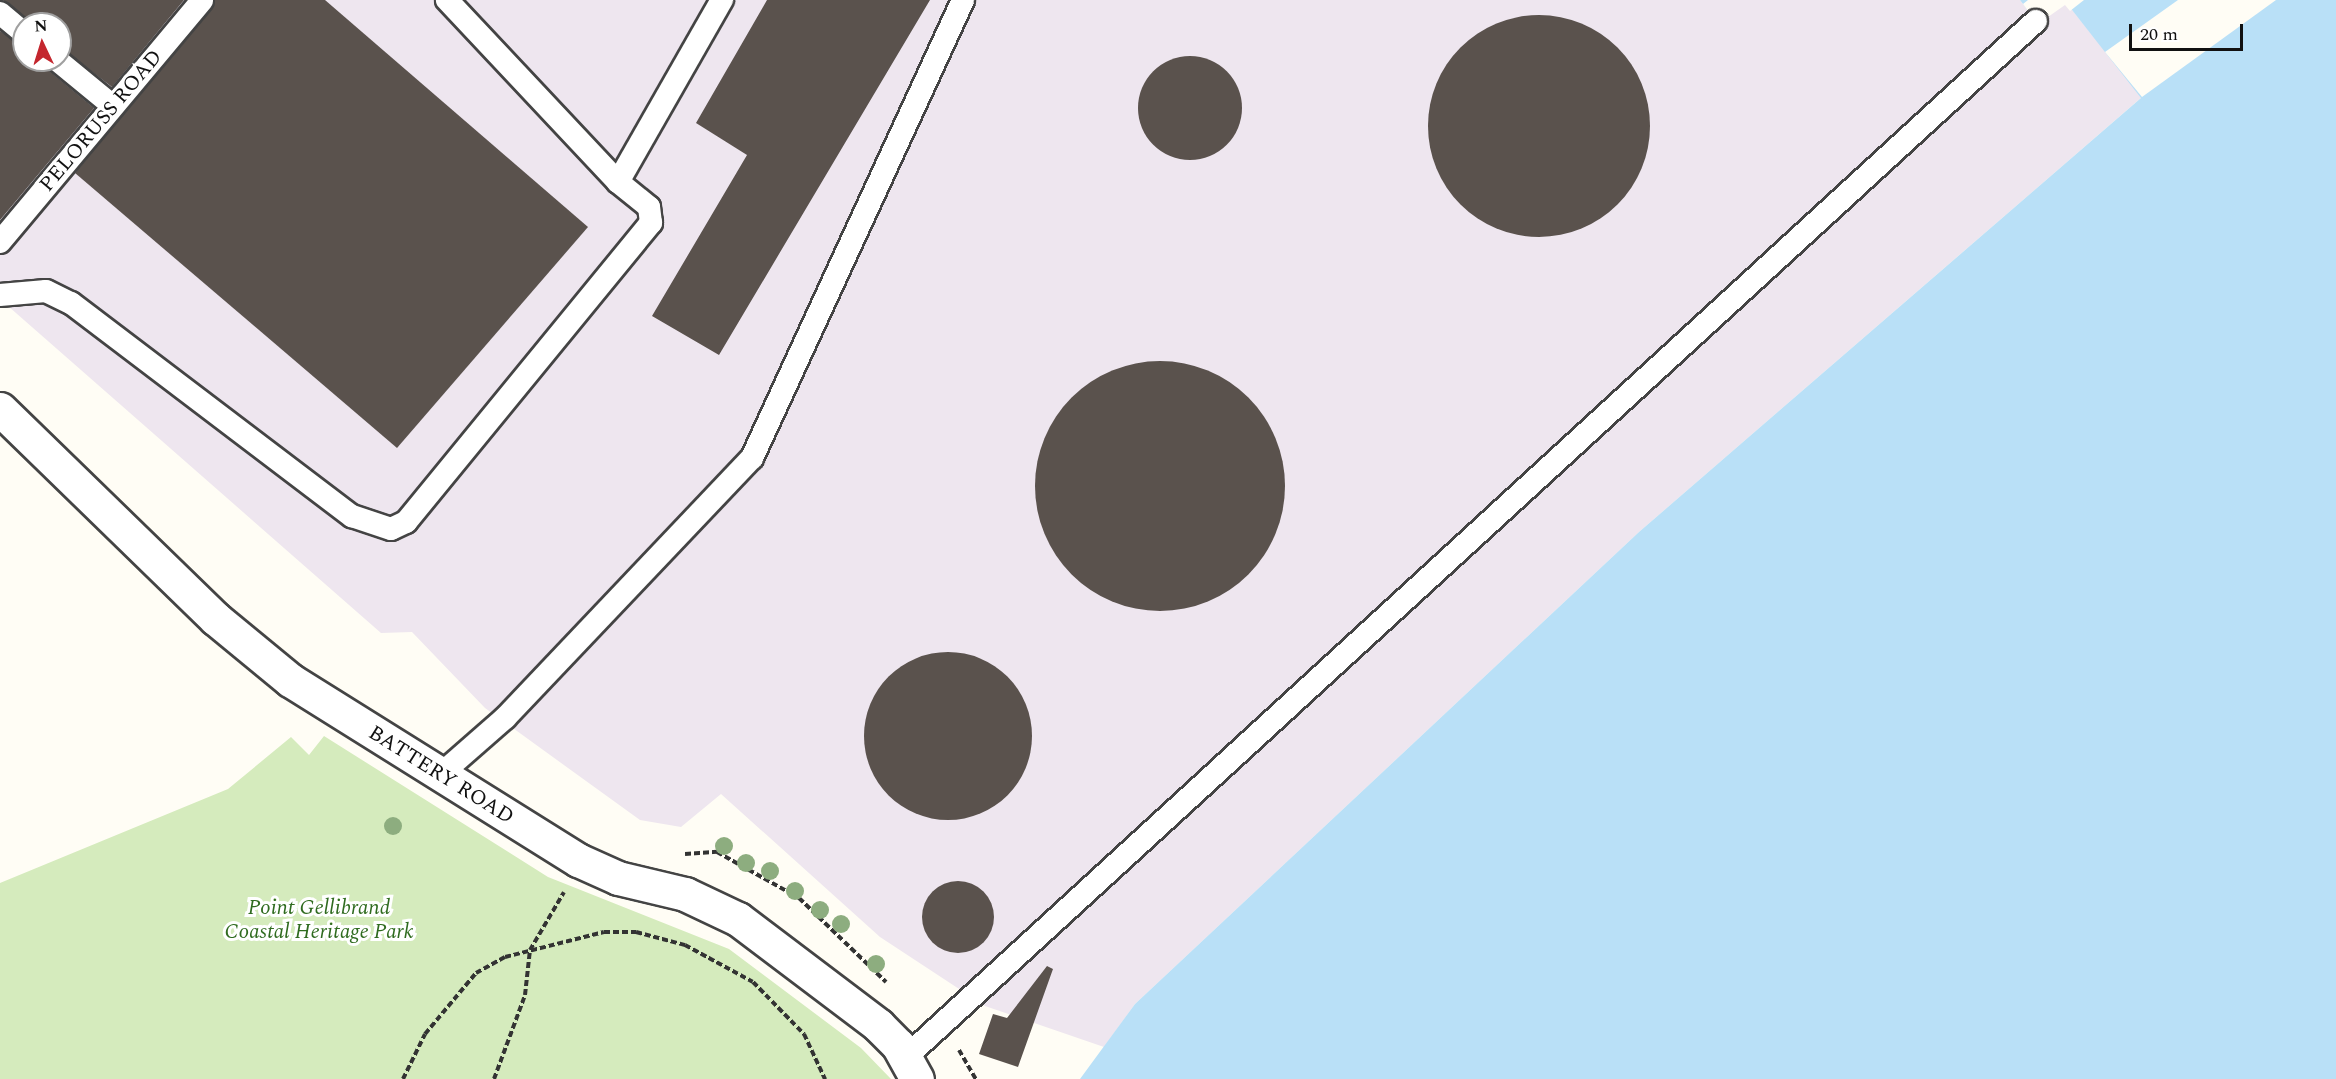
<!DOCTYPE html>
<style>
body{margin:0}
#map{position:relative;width:2336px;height:1079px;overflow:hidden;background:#fffdf5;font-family:Spectral,serif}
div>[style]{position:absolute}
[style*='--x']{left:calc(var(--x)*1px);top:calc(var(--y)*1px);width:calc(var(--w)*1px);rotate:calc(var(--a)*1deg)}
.industrial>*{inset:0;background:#eee6ef}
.green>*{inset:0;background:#d5ebbd}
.water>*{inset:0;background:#b9e0f7}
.pier>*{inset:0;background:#fffdf5}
.building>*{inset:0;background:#5a524d}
.round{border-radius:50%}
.path>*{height:4px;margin-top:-2px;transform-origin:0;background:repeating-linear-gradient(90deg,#333 0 6px,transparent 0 9px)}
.roads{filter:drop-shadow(2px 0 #444) drop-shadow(-2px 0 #444) drop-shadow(0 2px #444) drop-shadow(0 -2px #444)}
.service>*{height:22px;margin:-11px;padding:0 11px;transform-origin:11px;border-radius:11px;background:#fff}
.tertiary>*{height:33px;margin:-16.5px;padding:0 16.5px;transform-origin:16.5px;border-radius:16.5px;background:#fff}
.trees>*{width:18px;height:18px;margin:-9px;border-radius:50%;background:#8dad7f}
span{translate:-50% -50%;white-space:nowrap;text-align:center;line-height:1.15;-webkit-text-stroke:6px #fff;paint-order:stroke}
.street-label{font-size:21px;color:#111}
.park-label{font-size:21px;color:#2f6b1f;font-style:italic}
.north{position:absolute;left:12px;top:12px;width:60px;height:60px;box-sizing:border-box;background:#fff;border:2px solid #a0a0a0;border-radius:50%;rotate:356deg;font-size:16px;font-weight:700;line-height:24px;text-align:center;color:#111}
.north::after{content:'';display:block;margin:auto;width:21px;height:27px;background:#c4262e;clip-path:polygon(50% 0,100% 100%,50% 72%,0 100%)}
.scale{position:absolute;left:2129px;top:24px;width:114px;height:27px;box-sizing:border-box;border:3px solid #111;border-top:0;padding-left:8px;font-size:18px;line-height:21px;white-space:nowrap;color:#111;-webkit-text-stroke:4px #fff;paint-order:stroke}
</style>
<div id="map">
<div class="industrial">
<div style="clip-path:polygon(evenodd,0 0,2020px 0,2036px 21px,2065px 1px,2142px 97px,1639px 532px,1135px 1004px,1104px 1047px,985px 1006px,880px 937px,721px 794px,681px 827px,640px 820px,485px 708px,412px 632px,381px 633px,0 299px,0 0,24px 24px,60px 24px,60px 60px,24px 60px,24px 24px)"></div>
</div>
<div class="green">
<div style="clip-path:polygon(324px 736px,548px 877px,729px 949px,861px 1048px,891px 1079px,0 1079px,0 883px,228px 789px,291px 737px,309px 755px)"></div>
</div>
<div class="water">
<div style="clip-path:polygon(2020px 0,2336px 0,2336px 1079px,1080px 1079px,1135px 1004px,1639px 532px,2141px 98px,2065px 1px,2036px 21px)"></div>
</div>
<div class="pier">
<div style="clip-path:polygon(2028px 0,2084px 0,2070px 11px,2065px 5px,2038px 24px,2023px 4px)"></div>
<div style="clip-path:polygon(2178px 0,2276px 0,2142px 97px,2105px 52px)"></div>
</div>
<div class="building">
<div style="clip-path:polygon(3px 0,184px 0,112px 87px,60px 47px,60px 24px,34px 24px)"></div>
<div style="clip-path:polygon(215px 0,325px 0,588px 227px,397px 448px,75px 173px)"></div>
<div style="clip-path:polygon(767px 0,930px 0,719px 355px,652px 316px,747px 155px,696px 123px)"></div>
<div class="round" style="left:1428px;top:15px;width:222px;height:222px"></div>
<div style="clip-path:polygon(0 31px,24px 46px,24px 60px,44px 60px,48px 70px,94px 108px,0 220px)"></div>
<div class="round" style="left:1138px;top:56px;width:104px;height:104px"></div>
<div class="round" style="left:1035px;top:361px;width:250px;height:250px"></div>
<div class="round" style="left:864px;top:652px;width:168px;height:168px"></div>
<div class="round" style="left:922px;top:881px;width:72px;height:72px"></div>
<div style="clip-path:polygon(1047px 966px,1053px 969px,1018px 1067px,979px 1054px,993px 1014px,1007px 1018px)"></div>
</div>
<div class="path">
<div style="--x:685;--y:854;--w:32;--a:-4"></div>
<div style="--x:717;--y:852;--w:94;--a:29.3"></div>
<div style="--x:799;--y:898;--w:121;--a:44"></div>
<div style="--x:959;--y:1050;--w:34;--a:60"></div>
<div style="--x:403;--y:1079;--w:50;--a:-63.9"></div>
<div style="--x:425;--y:1034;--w:80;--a:-50.1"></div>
<div style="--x:476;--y:973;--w:33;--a:-29"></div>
<div style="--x:505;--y:957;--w:102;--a:-14.2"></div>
<div style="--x:604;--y:932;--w:32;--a:0"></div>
<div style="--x:636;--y:932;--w:51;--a:14.9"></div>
<div style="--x:685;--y:945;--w:77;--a:28.6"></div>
<div style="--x:753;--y:982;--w:73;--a:45.6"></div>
<div style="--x:804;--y:1034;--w:50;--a:65"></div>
<div style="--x:494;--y:1079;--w:90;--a:-69.7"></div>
<div style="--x:525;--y:995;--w:45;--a:-83.7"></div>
<div style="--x:530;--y:950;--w:67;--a:-59.6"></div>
</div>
<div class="roads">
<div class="service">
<div style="--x:0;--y:13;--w:31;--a:40"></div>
<div style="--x:57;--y:60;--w:72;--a:39.4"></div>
<div style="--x:618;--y:182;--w:210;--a:-60.3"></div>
<div style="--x:0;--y:242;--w:315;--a:-50.1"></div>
<div style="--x:0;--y:295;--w:46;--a:-5"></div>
<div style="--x:46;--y:291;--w:28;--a:26"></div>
<div style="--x:71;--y:303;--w:353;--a:37.2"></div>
<div style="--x:352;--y:516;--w:41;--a:18.4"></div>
<div style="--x:391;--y:529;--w:17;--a:-25"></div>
<div style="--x:406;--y:522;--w:387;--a:-50.7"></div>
<div style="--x:651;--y:223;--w:16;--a:-97"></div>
<div style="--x:649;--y:207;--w:40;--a:-141"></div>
<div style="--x:618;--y:182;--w:250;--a:-133.2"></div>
<div style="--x:441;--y:774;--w:85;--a:-41.2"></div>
<div style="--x:505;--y:718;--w:359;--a:-46.5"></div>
<div style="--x:752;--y:458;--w:504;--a:-65.26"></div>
<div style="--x:906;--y:1057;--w:1533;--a:-42.52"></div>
</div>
<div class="tertiary">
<div style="--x:0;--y:409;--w:301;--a:44.2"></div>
<div style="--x:216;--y:619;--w:96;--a:39.5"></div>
<div style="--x:290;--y:680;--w:340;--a:32"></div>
<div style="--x:578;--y:860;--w:44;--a:24.2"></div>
<div style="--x:618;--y:878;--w:69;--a:13.4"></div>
<div style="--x:685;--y:894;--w:59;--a:25.3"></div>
<div style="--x:738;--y:919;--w:176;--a:37.1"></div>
<div style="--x:878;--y:1025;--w:28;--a:45"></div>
<div style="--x:898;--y:1045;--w:39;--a:61"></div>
</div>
</div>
<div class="trees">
<div style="left:393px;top:826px"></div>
<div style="left:724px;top:846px"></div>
<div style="left:746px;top:863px"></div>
<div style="left:770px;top:871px"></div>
<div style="left:795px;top:891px"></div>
<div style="left:820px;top:910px"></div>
<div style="left:841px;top:924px"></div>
<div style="left:876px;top:964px"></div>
</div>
<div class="street-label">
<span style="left:101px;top:121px;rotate:-50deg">PELORUSS ROAD</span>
<span style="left:441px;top:775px;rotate:32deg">BATTERY ROAD</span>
</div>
<div class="park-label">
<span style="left:319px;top:920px">Point Gellibrand<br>Coastal Heritage Park</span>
</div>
<div class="north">N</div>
<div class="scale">20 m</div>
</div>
